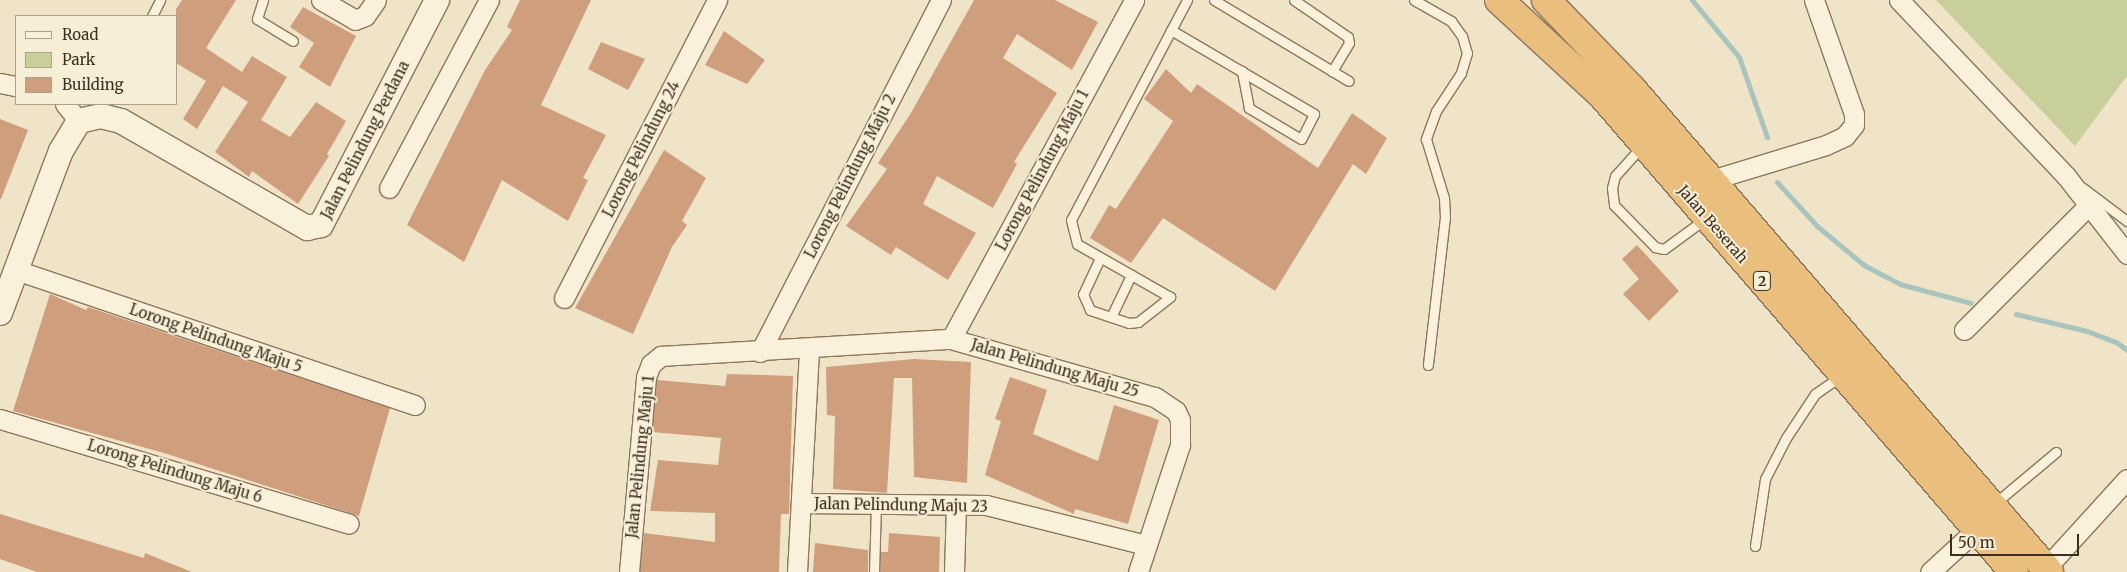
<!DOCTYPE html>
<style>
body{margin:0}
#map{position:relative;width:2127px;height:572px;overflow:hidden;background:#f0e4c8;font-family:Merriweather,serif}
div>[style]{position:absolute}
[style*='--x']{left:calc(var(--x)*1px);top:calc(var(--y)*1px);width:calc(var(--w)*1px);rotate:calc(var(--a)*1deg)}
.green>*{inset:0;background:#c9cf9b}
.stream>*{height:5px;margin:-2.5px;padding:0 2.5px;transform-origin:2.5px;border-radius:2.5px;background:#a9c4bc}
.building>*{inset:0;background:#cf9f7d}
.roads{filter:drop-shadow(1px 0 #8d765c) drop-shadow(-1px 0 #8d765c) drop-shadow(0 1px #8d765c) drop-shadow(0 -1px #8d765c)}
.service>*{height:9px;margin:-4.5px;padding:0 4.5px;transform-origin:4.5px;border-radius:4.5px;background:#faf1dc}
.minor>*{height:19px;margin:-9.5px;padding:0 9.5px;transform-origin:9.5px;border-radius:9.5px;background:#faf1dc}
.tertiary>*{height:24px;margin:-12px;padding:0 12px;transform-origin:12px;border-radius:12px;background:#faf1dc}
.trunk>*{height:28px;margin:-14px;padding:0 14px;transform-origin:14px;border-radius:14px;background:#eabe7c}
span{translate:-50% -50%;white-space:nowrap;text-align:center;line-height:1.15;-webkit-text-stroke:4px #f7eed8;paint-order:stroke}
.shield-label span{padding:1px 4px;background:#f7eed8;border:1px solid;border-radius:4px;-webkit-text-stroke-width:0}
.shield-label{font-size:14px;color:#3d2e20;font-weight:700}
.street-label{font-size:15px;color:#3d2e20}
.legend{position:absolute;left:15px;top:15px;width:162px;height:90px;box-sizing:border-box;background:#f7eed8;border:1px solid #ada18e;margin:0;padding:6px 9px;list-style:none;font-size:15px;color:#3d2e20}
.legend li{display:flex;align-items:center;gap:10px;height:25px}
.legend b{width:25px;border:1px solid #ada18e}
.scale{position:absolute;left:1950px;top:534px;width:129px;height:22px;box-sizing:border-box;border:2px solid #3d2e20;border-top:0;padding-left:6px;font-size:15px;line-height:18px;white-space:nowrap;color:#3d2e20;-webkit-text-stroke:4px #f7eed8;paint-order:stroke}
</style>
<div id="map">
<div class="green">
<div style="clip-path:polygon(1936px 0,2127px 0,2127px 76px,2075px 146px)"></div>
</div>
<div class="stream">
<div style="--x:1692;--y:0;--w:74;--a:50.5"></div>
<div style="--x:1739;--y:57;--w:85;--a:70.7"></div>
<div style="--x:1777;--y:182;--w:59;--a:47.7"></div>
<div style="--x:1817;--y:226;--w:61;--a:39.7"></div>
<div style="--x:1864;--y:265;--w:41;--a:27.8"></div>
<div style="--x:1900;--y:284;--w:73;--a:15"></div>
<div style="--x:2016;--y:314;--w:73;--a:13.5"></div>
<div style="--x:2087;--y:331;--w:31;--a:21"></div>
<div style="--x:2116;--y:342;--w:14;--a:36"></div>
</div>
<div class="building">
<div style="clip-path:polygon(182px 0,236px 0,206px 48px,242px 72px,252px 56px,287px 77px,261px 120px,290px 137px,316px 102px,346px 121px,327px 154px,329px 156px,298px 204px,252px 171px,249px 177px,215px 152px,248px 102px,223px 86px,197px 129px,183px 119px,206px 81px,176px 63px,176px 9px)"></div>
<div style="clip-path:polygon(520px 0,591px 0,541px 105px,606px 135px,583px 178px,588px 180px,568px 221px,502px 180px,464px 262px,407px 225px,485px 70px,512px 30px,507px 27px)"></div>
<div style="clip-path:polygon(974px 0,1055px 0,1098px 22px,1072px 70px,1017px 34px,1003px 58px,1057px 93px,1014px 162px,1017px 164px,993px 208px,937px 176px,923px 204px,976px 233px,948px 280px,896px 247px,891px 255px,846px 226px,887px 169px,878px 163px,911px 113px)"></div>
<div style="clip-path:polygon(303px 7px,356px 36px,330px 87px,299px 67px,314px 43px,290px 27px)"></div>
<div style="clip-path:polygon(724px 31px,765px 60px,747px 84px,705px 65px)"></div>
<div style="clip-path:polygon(601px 42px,645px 59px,628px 90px,588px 69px)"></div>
<div style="clip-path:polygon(1166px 69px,1191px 93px,1197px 84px,1318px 168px,1352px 113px,1387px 138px,1366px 174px,1353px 164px,1275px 291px,1163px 218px,1131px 263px,1090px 238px,1109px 205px,1116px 209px,1173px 121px,1144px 99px)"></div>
<div style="clip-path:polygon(0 119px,28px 130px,1px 199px,0 199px)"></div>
<div style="clip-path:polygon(664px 150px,706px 178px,682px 221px,687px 225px,672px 247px,633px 334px,575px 308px)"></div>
<div style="clip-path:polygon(1637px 245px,1679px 291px,1649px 321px,1623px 294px,1639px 279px,1622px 259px)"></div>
<div style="clip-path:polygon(50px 294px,86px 310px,88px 307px,390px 408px,359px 516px,164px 453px,13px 411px)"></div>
<div style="clip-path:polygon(914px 359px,971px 362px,967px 483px,914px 477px,912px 378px,894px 378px,887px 493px,833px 489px,835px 416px,827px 415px,826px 367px)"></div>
<div style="clip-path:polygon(727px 374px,793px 376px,789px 514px,781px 514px,779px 572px,640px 572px,644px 533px,715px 542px,715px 513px,650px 511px,658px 460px,718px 465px,721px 438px,652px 432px,657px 380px,725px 386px)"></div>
<div style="clip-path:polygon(1010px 377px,1047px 390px,1033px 434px,1098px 461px,1114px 405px,1159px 420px,1128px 524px,1075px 509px,1074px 514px,985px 475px,1001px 421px,995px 419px)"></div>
<div style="clip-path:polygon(0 514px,144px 558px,145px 553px,192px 572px,37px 572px,0 559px)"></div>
<div style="clip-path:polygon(889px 533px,940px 537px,939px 572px,880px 572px,881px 552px,888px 552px)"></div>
<div style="clip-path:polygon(815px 543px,868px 550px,868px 572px,813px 572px)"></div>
</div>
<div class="roads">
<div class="service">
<div style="--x:263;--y:0;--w:20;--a:108"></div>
<div style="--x:257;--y:19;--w:42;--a:31.4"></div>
<div style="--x:1214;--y:0;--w:157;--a:31"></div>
<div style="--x:1294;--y:0;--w:65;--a:34.4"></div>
<div style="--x:1348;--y:37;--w:6;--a:81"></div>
<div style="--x:1349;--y:43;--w:33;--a:121"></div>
<div style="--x:1414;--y:0;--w:43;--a:29.6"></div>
<div style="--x:1451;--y:21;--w:19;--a:54"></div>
<div style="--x:1462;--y:36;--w:18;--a:74"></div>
<div style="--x:1467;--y:53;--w:21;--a:107"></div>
<div style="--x:1461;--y:73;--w:45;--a:123.3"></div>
<div style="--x:1436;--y:111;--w:30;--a:110"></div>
<div style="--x:1426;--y:139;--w:62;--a:73"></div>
<div style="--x:1444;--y:198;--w:19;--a:87"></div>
<div style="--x:1445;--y:217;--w:149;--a:96.6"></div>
<div style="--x:152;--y:16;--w:18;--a:-63"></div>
<div style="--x:1171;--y:30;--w:166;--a:30.4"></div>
<div style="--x:1314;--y:114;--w:28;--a:117"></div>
<div style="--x:1301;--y:139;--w:61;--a:-149.2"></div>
<div style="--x:1249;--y:108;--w:38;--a:-101"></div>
<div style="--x:1642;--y:146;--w:40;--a:132"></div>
<div style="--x:1615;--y:176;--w:12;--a:104"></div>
<div style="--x:1612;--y:188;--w:17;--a:83"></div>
<div style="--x:1614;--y:205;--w:59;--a:45.7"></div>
<div style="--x:1655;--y:247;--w:9;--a:13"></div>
<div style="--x:1664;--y:249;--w:51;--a:-36.2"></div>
<div style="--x:2083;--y:188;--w:55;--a:36.9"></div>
<div style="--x:1100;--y:258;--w:40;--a:115"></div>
<div style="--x:1083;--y:294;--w:17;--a:66"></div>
<div style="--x:1090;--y:310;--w:41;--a:18.4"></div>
<div style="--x:1129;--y:323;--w:9;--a:-6"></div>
<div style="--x:1138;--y:322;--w:41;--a:-38"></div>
<div style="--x:1170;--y:297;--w:107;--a:-150.3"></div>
<div style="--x:1077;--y:244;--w:25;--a:-104"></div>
<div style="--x:1071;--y:220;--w:249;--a:-62.2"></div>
<div style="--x:1111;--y:317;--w:47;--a:-64.5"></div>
<div style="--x:1994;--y:504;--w:81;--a:-40"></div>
<div style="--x:1755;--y:546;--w:68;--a:-81.5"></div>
<div style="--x:1765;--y:479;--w:46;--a:-62.9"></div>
<div style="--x:1786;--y:438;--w:53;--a:-56.6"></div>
<div style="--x:1815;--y:394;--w:32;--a:-35"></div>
<div style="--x:874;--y:572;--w:68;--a:-88.3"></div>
</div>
<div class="minor">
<div style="--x:321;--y:0;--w:39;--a:30"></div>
<div style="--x:355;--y:20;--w:11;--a:-22"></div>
<div style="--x:365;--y:16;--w:19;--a:-55"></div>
<div style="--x:1899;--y:0;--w:243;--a:46.5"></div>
<div style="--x:2066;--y:176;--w:99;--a:52"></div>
<div style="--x:0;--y:83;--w:16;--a:11"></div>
<div style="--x:65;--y:104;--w:22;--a:51"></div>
<div style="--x:1711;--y:180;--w:120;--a:-16.9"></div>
<div style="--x:1826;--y:145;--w:21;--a:-25"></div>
<div style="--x:1845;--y:136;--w:14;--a:-51"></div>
<div style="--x:1854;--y:125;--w:11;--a:-90"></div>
<div style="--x:1854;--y:114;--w:121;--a:-109.3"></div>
<div style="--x:389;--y:188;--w:213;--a:-62"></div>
<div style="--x:16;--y:270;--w:421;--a:18.7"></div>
<div style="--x:564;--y:298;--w:335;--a:-62.8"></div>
<div style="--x:1964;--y:330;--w:177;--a:-45"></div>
<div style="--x:951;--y:339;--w:385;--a:-61.6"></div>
<div style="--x:760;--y:352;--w:396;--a:-62.8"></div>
<div style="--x:0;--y:419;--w:364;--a:16.7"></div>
<div style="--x:801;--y:503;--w:185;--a:0.6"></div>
<div style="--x:986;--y:505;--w:165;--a:14"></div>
<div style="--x:2046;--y:568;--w:120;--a:-47.7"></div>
<div style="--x:629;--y:572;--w:196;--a:-85"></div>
<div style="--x:646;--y:377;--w:14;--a:-69"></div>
<div style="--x:651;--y:364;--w:13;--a:-39"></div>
<div style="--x:661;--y:356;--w:290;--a:-3.4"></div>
<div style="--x:951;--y:339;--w:212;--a:15.9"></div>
<div style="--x:1155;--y:397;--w:25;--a:34"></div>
<div style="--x:1176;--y:411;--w:10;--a:66"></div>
<div style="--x:1180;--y:420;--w:25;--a:90"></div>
<div style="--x:1180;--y:445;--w:134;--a:108.3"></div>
<div style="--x:797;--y:572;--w:223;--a:-86.9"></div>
<div style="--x:954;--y:572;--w:67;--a:-88.3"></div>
<div style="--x:1930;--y:572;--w:64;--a:-42.5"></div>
</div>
<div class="tertiary">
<div style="--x:0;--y:313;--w:173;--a:-69.4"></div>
<div style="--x:61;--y:151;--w:35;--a:-59"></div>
<div style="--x:79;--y:121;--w:23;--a:-13"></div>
<div style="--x:101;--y:116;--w:21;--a:14"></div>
<div style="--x:121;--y:121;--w:215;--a:29.9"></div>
<div style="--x:307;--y:228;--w:14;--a:-12"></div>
<div style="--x:321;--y:225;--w:253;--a:-62.7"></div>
</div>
<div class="trunk">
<div style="--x:1499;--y:0;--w:140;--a:42.7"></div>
<div style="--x:1602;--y:95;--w:630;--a:49.18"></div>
<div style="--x:1546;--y:0;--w:124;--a:46"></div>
<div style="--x:1632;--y:89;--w:638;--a:49.19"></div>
</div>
</div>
<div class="shield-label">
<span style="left:1762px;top:281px">2</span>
</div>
<div class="street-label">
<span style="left:365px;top:140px;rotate:-63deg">Jalan Pelindung Perdana</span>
<span style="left:641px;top:149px;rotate:-63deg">Lorong Pelindung 24</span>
<span style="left:1042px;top:170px;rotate:-62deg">Lorong Pelindung Maju 1</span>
<span style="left:850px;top:176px;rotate:-63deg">Lorong Pelindung Maju 2</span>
<span style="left:1713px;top:224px;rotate:49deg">Jalan Beserah</span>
<span style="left:216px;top:338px;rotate:19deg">Lorong Pelindung Maju 5</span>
<span style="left:1055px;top:368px;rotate:16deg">Jalan Pelindung Maju 25</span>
<span style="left:640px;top:457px;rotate:-84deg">Jalan Pelindung Maju 1</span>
<span style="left:175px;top:471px;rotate:17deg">Lorong Pelindung Maju 6</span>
<span style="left:901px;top:505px;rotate:1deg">Jalan Pelindung Maju 23</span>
</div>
<ul class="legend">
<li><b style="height:6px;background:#faf1dc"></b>Road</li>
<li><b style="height:14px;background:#c9cf9b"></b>Park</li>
<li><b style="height:14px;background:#cf9f7d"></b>Building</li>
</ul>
<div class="scale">50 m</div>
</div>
